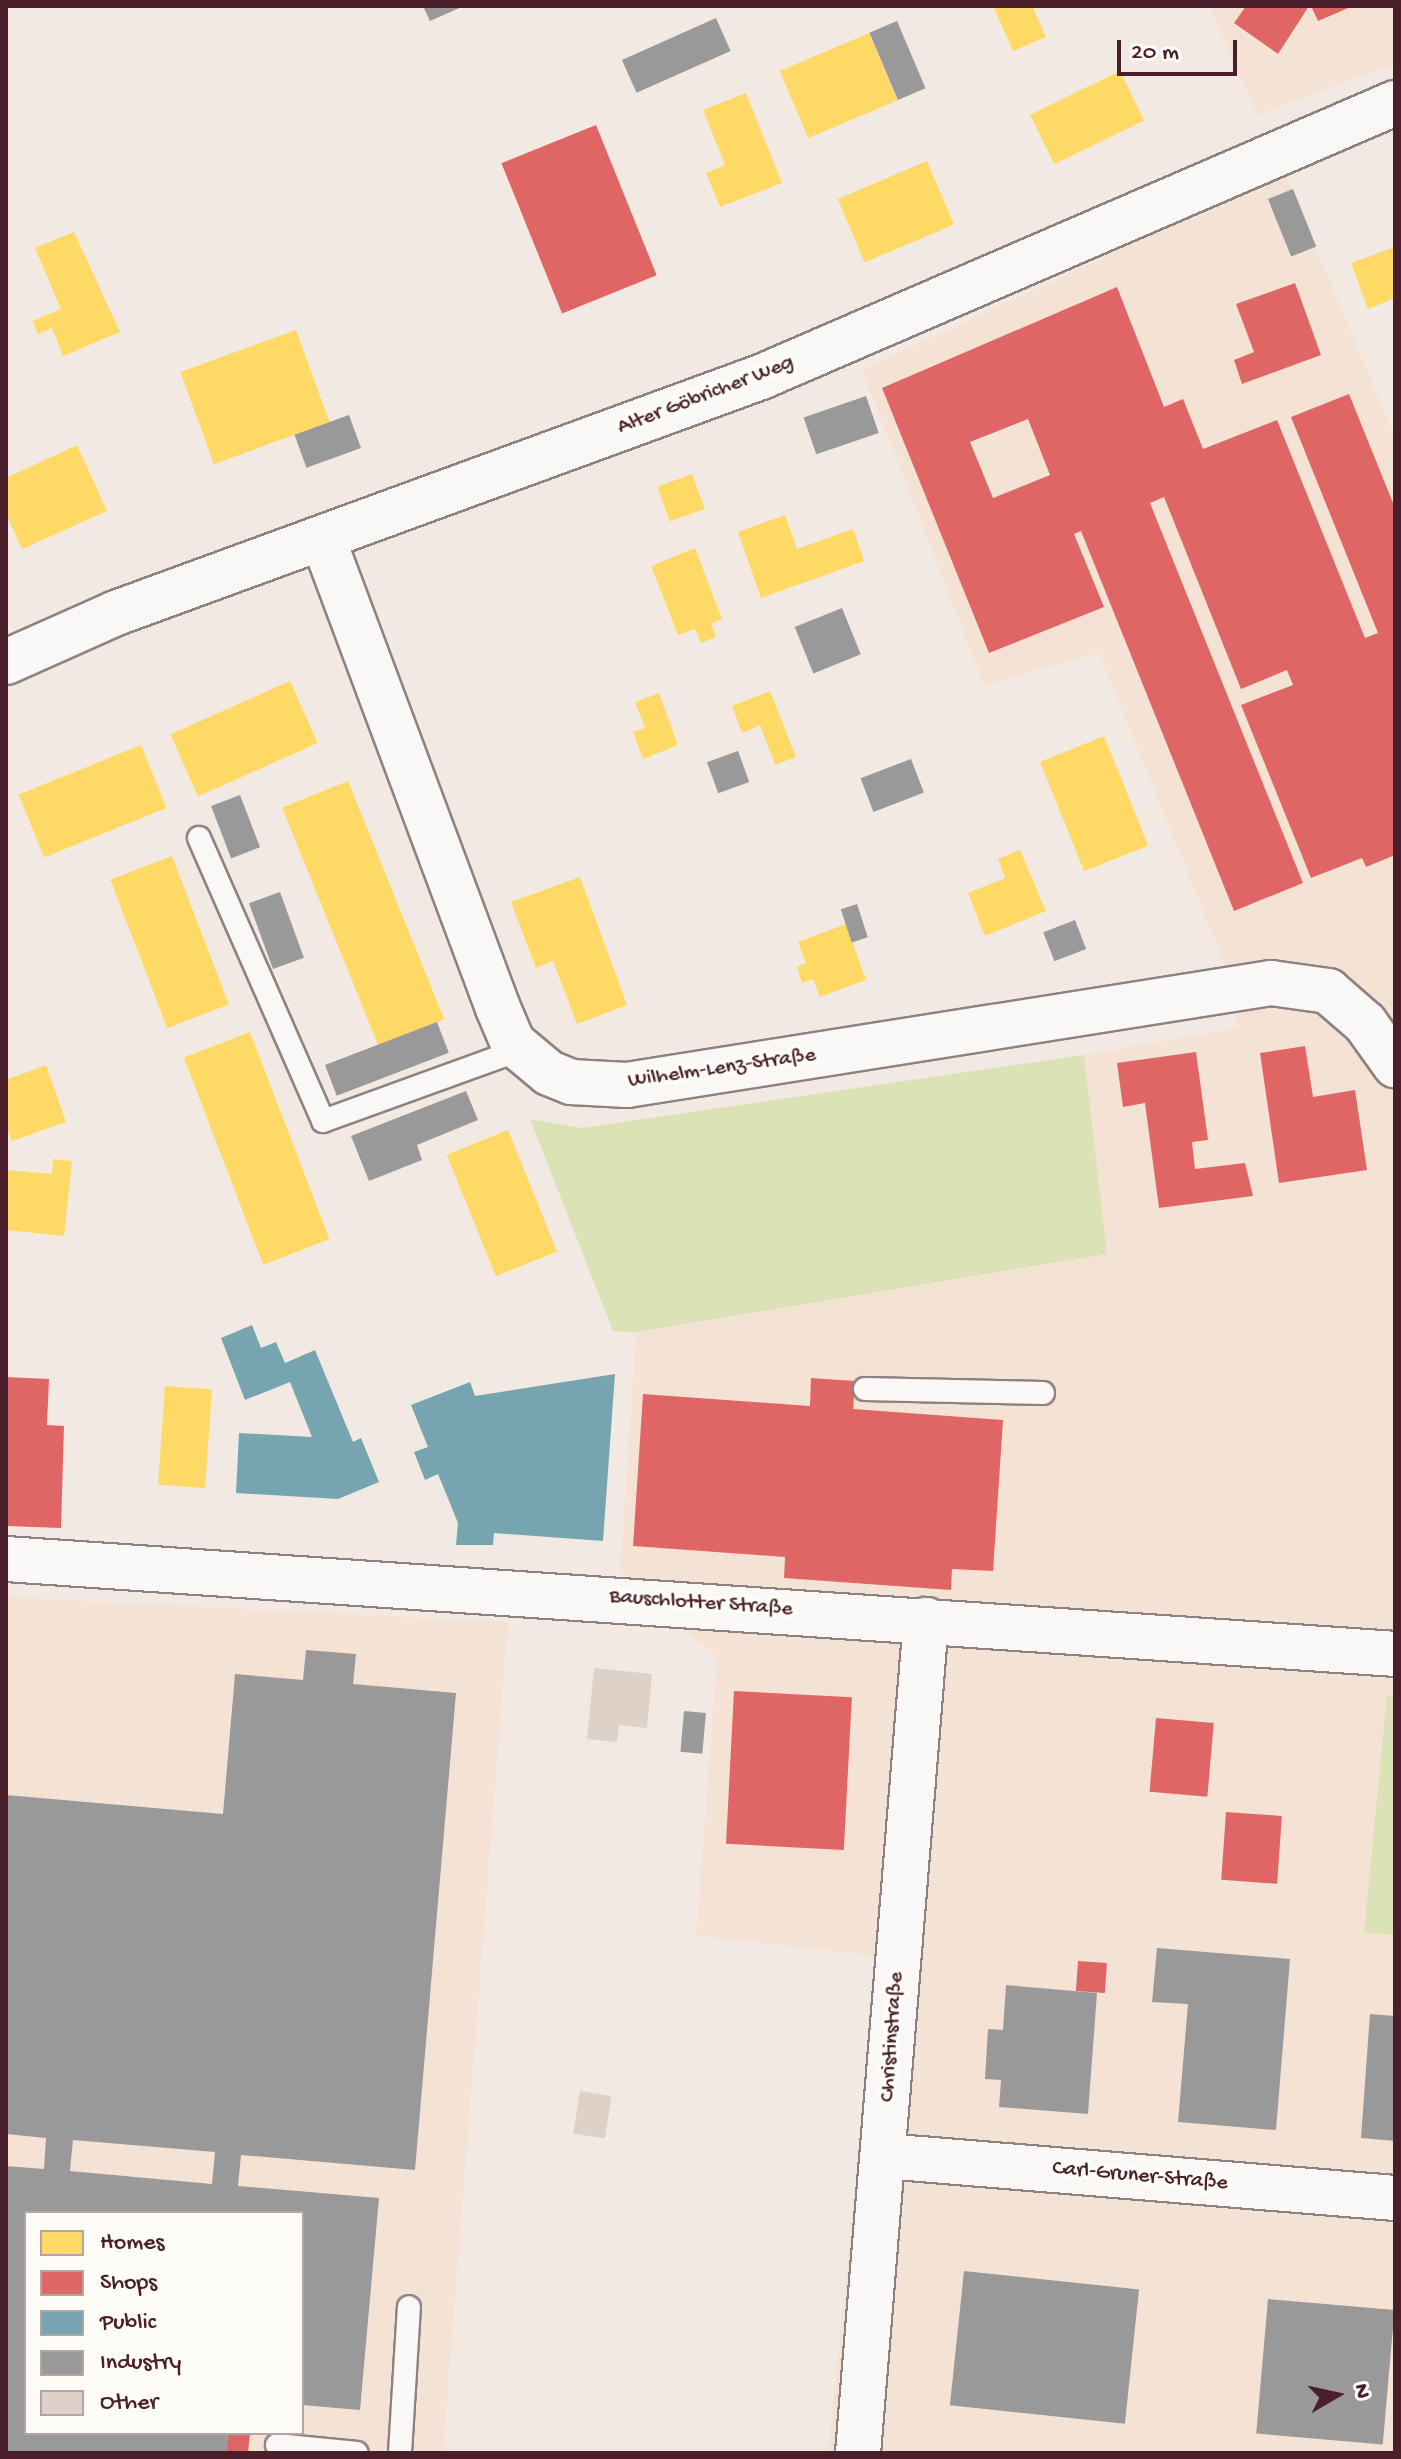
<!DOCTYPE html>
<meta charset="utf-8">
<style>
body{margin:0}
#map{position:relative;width:1401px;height:2459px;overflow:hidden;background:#f2eae2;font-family:"Gochi Hand",sans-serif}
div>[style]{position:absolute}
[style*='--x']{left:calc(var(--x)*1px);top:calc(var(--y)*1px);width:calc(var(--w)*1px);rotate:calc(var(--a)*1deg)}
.built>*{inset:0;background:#f4e3d4}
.green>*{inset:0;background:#dae2b6}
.homes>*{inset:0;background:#ffd966;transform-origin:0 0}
.shops>*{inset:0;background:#e06666;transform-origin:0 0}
.public>*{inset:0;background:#76a5af}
.industry>*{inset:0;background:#999;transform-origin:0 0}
.building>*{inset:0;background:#ded1c7;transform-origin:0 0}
.roads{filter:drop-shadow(2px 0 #8e8281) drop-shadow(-2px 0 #8e8281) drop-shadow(0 2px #8e8281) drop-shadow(0 -2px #8e8281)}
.lane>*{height:22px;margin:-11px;padding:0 11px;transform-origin:11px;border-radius:11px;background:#faf8f6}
.street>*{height:44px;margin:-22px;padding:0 22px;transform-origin:22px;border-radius:22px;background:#faf8f6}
span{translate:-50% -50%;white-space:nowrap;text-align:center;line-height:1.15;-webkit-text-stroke:8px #fdfcf7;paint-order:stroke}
.street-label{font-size:22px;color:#4a1f2b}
.frame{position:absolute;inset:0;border:8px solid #4a1f2b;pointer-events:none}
.legend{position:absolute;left:24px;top:2211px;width:280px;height:224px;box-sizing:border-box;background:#fdfcf7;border:2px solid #b5a4a5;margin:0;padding:10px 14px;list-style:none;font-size:24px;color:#4a1f2b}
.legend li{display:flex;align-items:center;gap:16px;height:40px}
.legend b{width:40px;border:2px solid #b5a4a5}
.north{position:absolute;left:1297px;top:2355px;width:80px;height:80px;-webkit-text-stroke:6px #fdfcf7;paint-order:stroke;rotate:81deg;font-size:22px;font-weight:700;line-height:32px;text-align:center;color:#4a1f2b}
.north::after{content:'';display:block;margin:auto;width:28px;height:36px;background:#4a1f2b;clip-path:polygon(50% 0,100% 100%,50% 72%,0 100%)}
.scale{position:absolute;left:1117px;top:40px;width:120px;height:36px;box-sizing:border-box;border:4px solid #4a1f2b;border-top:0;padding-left:10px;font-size:24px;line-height:28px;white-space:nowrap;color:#4a1f2b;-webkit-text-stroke:6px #fdfcf7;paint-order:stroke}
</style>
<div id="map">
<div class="built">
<div style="clip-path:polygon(1209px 6px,1395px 6px,1395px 64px,1257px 115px)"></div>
<div style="clip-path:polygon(1285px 173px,1395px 437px,1395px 2453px,828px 2453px,879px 1956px,696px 1936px,717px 1657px,620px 1571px,636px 1332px,1107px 1254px,1084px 1055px,1238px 1028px,1226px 968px,1099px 653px,984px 685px,862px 370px)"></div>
<div style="clip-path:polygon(evenodd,6px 1597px,508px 1622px,443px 2453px,6px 2453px,6px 1597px,26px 2213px,302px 2213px,302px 2433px,26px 2433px,26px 2213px)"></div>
</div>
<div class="green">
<div style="clip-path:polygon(1084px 1055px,1107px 1254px,636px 1332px,613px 1331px,530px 1119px,582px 1128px)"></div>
<div style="clip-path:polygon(1387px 1696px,1395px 1697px,1395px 1935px,1364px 1932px)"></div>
</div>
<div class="homes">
<div style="clip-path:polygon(993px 6px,1032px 6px,1046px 37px,1013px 51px)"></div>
<div style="left:869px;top:33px;width:73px;height:97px;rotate:67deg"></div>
<div style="left:1120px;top:71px;width:55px;height:100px;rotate:64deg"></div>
<div style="clip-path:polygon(746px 93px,782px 183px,720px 207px,706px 173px,725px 165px,703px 110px)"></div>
<div style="left:927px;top:161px;width:69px;height:97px;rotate:67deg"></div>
<div style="clip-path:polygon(74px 232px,120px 332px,63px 356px,52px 328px,38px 334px,33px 321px,61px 309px,35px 248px)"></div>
<div style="clip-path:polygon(1395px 247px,1395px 298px,1368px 309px,1351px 263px)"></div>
<div style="left:296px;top:330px;width:98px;height:123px;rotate:70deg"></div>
<div style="clip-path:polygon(77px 445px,107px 511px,22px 549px,6px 514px,6px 478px)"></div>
<div style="left:692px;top:474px;width:37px;height:37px;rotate:70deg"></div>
<div style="clip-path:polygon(785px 515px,797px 549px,853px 529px,864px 561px,761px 598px,738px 532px)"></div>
<div style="clip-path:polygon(695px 548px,722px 619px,711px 624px,716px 637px,701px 643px,695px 629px,678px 635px,651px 566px)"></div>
<div style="left:290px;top:681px;width:68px;height:131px;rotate:66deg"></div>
<div style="clip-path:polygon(770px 691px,796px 757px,775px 765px,760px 725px,742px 733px,732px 706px)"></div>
<div style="clip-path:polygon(659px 693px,678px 745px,643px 759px,633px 732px,645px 728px,635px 702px)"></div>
<div style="left:1104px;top:736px;width:118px;height:69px;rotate:68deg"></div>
<div style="left:141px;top:745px;width:68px;height:132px;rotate:68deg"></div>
<div style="left:348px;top:781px;width:257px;height:71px;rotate:68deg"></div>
<div style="clip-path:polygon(1020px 850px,1046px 911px,985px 936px,968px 893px,1005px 878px,998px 859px)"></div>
<div style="left:172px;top:856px;width:159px;height:66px;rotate:69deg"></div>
<div style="clip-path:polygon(580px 877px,627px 1005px,577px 1024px,553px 961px,536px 968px,511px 902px)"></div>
<div style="clip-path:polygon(846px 924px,866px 980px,820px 997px,813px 979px,802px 983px,797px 967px,806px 963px,798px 942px)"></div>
<div style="left:250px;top:1032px;width:222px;height:71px;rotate:69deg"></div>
<div style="clip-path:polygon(46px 1065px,66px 1122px,12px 1141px,6px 1126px,6px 1080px)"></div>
<div style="left:508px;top:1130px;width:131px;height:66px;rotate:68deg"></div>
<div style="clip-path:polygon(53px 1159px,72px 1161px,64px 1236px,6px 1230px,6px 1170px,52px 1174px)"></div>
<div style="left:165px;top:1386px;width:47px;height:99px;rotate:4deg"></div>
</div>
<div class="shops">
<div style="clip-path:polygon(1246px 6px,1309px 6px,1278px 54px,1234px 23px)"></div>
<div style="clip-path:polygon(1311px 6px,1353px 6px,1318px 21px)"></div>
<div style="left:596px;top:125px;width:162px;height:102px;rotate:68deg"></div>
<div style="clip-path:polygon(1295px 283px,1321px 355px,1242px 384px,1234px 360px,1254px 352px,1236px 304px)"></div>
<div style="clip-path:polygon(evenodd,1117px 287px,1164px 407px,1183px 399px,1203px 449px,1277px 420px,1365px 638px,1378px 633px,1291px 417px,1349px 394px,1395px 508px,1395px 855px,1366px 867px,1362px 858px,1311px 878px,1241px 705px,1293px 685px,1287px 670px,1241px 689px,1164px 497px,1150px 503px,1303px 883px,1234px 911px,1081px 531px,1074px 534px,1104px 607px,989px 653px,882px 388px,1117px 287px,1028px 419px,1050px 475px,993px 498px,970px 442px,1028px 419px)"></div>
<div style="clip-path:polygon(1305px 1046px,1313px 1097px,1355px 1090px,1367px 1170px,1279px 1183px,1260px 1053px)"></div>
<div style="clip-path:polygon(1196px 1052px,1208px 1140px,1192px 1142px,1195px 1169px,1245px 1163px,1253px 1196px,1159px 1208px,1145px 1103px,1123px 1107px,1117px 1063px)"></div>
<div style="clip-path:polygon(6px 1377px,49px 1379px,47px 1425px,64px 1426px,61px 1528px,6px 1526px)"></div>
<div style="clip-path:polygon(811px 1378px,855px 1381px,853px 1409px,1003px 1420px,993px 1571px,952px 1569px,951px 1590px,784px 1578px,785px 1557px,633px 1546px,643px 1394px,810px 1406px)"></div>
<div style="left:734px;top:1691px;width:118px;height:153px;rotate:3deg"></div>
<div style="left:1156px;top:1718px;width:58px;height:74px;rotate:5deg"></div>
<div style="left:1226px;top:1812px;width:56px;height:68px;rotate:4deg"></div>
<div style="left:1078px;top:1961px;width:29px;height:30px;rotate:4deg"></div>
<div style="clip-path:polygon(228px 2433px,250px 2433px,248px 2453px,226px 2453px)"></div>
</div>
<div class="public">
<div style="clip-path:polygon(252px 1325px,261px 1348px,276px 1342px,285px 1363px,315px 1350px,353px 1442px,361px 1438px,379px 1482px,338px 1499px,236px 1493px,239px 1433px,312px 1437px,290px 1382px,245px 1400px,221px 1338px)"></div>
<div style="clip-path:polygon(615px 1374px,603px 1541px,494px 1533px,493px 1545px,456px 1545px,458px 1523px,438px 1474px,425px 1480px,414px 1452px,428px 1447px,411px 1405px,470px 1382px,475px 1396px)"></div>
</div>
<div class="industry">
<div style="clip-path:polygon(423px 6px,464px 6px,430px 21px)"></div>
<div style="left:716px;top:18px;width:36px;height:103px;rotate:66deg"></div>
<div style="left:897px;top:21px;width:73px;height:30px;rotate:67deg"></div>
<div style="left:1293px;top:189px;width:62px;height:27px;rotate:68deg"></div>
<div style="left:866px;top:396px;width:39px;height:66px;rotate:71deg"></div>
<div style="left:349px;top:415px;width:35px;height:58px;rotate:70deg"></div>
<div style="left:842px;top:608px;width:50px;height:51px;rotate:68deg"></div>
<div style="left:738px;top:751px;width:33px;height:33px;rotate:70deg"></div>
<div style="left:911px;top:759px;width:36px;height:54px;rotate:69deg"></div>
<div style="left:240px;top:795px;width:56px;height:31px;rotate:69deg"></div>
<div style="left:280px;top:892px;width:70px;height:33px;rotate:70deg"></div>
<div style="left:857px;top:904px;width:35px;height:17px;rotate:72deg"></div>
<div style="left:1075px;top:920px;width:31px;height:34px;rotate:69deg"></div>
<div style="left:437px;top:1022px;width:33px;height:120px;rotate:69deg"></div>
<div style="clip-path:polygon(466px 1091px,478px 1120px,417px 1145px,422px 1160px,369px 1181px,351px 1136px)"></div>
<div style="clip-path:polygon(evenodd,306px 1650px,356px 1654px,353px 1684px,456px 1693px,415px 2170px,241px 2155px,238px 2186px,379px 2198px,360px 2410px,302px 2405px,302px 2213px,26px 2213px,26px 2433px,228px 2433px,226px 2453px,6px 2453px,6px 2166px,44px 2169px,46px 2138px,6px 2134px,6px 1795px,223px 1814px,235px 1674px,303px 1680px,306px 1650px,73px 2140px,215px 2152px,212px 2184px,70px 2171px,73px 2140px)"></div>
<div style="left:684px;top:1711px;width:22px;height:41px;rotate:5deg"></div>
<div style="clip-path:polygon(1157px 1948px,1290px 1959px,1276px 2130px,1178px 2122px,1188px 2004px,1152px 2002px)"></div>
<div style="clip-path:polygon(1006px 1985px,1097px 1993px,1088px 2114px,999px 2107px,1001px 2080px,985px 2079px,988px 2029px,1003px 2030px)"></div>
<div style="clip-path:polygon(1370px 2014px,1395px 2016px,1395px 2141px,1361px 2138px)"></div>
<div style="left:964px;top:2271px;width:176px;height:135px;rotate:6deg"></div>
<div style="left:1268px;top:2299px;width:127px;height:135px;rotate:5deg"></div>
</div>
<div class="building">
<div style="clip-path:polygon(594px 1668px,652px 1674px,647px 1728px,619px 1725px,617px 1742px,587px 1739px)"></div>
<div style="left:580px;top:2091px;width:32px;height:43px;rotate:9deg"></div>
</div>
<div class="roads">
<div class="lane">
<div style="--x:199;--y:838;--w:309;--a:66.3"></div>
<div style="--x:323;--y:1121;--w:208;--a:-19.9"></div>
<div style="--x:865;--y:1389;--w:178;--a:1.3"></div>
<div style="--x:277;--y:2445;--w:80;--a:5.7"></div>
<div style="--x:400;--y:2453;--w:146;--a:-86.5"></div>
</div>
<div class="street">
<div style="--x:323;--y:539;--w:501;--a:69.54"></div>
<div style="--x:498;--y:1008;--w:38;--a:67"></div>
<div style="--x:513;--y:1043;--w:47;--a:39.8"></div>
<div style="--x:549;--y:1073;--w:24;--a:22"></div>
<div style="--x:571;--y:1082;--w:56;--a:3.1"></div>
<div style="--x:627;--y:1085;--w:652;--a:-9"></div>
<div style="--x:1271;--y:983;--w:58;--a:8"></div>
<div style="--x:1328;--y:991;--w:49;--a:40.9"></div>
<div style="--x:1365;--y:1023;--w:52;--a:54.5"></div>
<div style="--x:6;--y:662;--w:120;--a:-24"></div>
<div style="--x:116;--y:613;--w:687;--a:-20.1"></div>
<div style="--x:761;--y:377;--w:691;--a:-23.37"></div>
<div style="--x:6;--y:1559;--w:1392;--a:3.91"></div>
<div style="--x:884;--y:2156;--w:513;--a:4.7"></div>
<div style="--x:858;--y:2453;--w:836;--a:-85.33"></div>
</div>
</div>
<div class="street-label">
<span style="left:706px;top:396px;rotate:-21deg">Alter Göbricher Weg</span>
<span style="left:722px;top:1069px;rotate:-8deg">Wilhelm-Lenz-Straße</span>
<span style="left:701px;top:1604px;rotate:4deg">Bauschlotter Straße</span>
<span style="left:893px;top:2037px;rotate:-86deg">Christinstraße</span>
<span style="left:1140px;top:2177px;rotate:5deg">Carl-Gruner-Straße</span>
</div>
<div class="frame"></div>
<ul class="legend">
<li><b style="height:22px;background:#ffd966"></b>Homes</li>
<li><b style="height:22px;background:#e06666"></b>Shops</li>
<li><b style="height:22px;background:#76a5af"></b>Public</li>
<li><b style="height:22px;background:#999"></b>Industry</li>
<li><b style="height:22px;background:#ded1c7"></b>Other</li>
</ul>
<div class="north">N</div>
<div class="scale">20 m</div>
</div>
